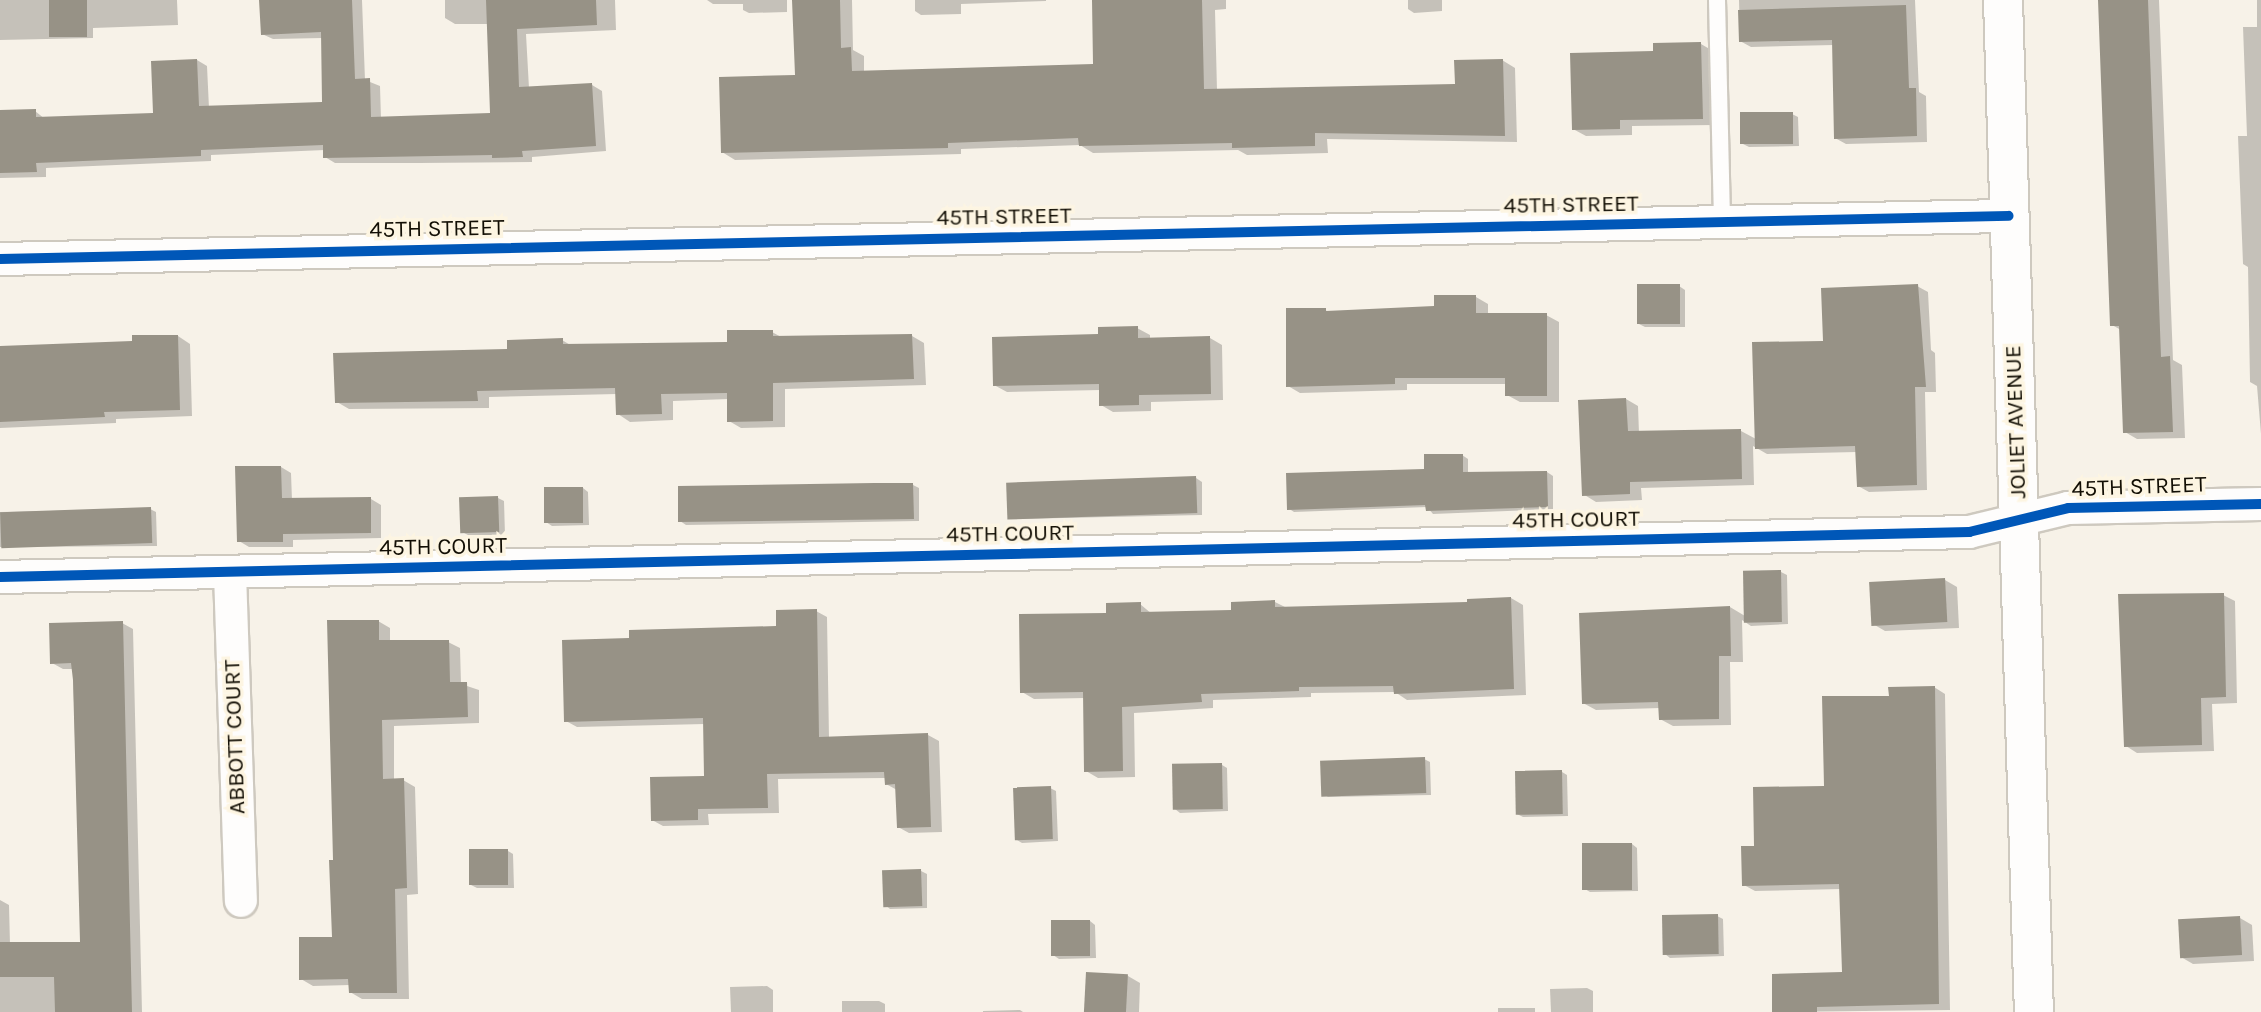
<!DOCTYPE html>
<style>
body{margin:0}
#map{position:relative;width:2261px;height:1012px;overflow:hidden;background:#f7f2e8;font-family:Karla,sans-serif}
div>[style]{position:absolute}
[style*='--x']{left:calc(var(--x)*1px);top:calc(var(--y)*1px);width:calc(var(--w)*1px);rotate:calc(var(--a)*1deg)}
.shadow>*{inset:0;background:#0003;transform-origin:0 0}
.building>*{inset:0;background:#979286;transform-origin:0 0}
.roads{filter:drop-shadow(2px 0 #cec9bf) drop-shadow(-2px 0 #cec9bf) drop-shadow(0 2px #cec9bf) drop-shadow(0 -2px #cec9bf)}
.lane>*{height:16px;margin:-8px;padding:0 8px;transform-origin:8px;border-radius:8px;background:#fefdfc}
.street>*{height:32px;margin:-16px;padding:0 16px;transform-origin:16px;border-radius:16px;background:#fefdfc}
.secondary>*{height:38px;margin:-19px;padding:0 19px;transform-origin:19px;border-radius:19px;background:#fefdfc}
.cycleway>*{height:10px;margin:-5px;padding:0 5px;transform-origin:5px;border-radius:5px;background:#0057b8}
span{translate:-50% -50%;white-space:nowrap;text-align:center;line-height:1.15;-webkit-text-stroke:7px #fdf5e2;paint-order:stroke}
.street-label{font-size:23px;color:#120e04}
</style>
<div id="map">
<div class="shadow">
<div style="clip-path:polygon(0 0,177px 0,178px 25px,93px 28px,93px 38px,0 40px)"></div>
<div style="clip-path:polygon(261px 0,362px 0,365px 80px,380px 86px,381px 119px,492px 114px,488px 24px,455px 24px,445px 18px,445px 0,615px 0,616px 30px,526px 34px,529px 88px,592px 85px,602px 91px,606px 151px,532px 157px,532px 162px,419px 163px,335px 163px,325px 157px,325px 150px,211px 155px,211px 161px,46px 168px,46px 177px,0 178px,0 112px,35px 111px,45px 119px,155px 115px,197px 60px,207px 66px,209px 108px,324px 103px,323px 38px,273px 39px,262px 34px)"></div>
<div style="clip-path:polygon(707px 0,787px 0,787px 12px,749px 13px,743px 10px,743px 4px,713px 4px)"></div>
<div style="clip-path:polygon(794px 0,852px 0,853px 50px,864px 56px,864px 72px,1095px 66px,1093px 0,1226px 0,1226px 9px,1215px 10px,1217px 90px,1456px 85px,1502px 60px,1515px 68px,1517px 142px,1327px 139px,1328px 153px,1247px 155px,1238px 150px,1093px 153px,1080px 145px,961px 149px,961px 154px,735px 160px,722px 152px,797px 77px)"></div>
<div style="clip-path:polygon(915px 0,1046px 0,1046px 1px,961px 4px,961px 14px,921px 15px,915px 11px)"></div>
<div style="clip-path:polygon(1408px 0,1442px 0,1442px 11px,1414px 13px,1408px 9px)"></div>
<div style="clip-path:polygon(1739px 0,1915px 0,1919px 92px,1926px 96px,1927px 142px,1846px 144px,1835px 138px,1834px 45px,1751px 47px,1740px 41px)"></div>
<div style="clip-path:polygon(2100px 0,2159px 0,2173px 360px,2182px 365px,2185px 438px,2137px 439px,2125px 432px,2121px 330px,2112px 325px)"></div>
<div style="clip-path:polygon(2257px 0,2261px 0,2261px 434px,2257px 386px,2250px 382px,2248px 267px,2243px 264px,2238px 136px,2247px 136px,2243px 27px,2257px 27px)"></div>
<div style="clip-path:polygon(1701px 44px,1713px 51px,1715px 125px,1632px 126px,1632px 135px,1586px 136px,1573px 129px)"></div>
<div style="clip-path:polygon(1792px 114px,1798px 117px,1799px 146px,1749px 147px,1743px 144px)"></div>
<div style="clip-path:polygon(1679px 286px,1685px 290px,1685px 327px,1645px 327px,1639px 324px)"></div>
<div style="clip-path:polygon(1917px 286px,1928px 292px,1931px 350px,1935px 353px,1936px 392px,1925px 392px,1927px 490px,1869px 492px,1858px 486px,1857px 452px,1767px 454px,1753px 446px,1754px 485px,1641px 488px,1642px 500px,1596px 502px,1583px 494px,1626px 399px,1638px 406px,1639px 433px,1741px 431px,1756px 439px,1824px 343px)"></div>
<div style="clip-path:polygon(1476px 297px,1488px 304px,1488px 315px,1546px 315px,1559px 322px,1559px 402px,1520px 402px,1507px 395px,1507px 384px,1407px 384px,1407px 390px,1300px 393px,1288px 386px,1325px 310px,1329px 312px,1436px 308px)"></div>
<div style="clip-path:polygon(1137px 328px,1150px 335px,1150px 339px,1210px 338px,1222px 345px,1223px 400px,1151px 402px,1151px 411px,1113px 412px,1101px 405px,1101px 390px,1007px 392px,994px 385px,1100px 336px)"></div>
<div style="clip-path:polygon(772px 332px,783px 338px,912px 336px,924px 343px,926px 385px,785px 389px,785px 427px,741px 428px,729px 421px,729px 399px,673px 401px,673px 420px,630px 422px,618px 414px,617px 394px,489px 397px,489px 408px,349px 409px,337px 402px,509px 351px,562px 340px,572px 346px,729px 343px)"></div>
<div style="clip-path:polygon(178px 336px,190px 344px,192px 416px,116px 419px,116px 423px,0 428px,0 348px,134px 343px)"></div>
<div style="clip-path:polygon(1462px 455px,1468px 459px,1468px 474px,1547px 472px,1553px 476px,1553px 509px,1433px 514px,1427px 507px,1294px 512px,1288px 508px,1426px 470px)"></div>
<div style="clip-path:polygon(281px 467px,291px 473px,292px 500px,371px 499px,381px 505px,381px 538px,293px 540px,293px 547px,249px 547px,239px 541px)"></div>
<div style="clip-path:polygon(1196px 478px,1202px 482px,1202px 515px,1014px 519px,1008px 515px)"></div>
<div style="clip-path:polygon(913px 485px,919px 488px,919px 521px,686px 525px,680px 521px)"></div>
<div style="clip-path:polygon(583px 488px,588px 492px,589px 525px,552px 526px,546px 522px)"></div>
<div style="clip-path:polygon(498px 498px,504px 501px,505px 535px,468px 535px,462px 532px)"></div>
<div style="clip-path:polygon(150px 509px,156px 512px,157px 546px,0 547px,0 512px)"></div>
<div style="clip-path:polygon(1781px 572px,1787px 575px,1788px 624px,1751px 626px,1742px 620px,1743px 662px,1730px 662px,1731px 725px,1673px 726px,1660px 719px,1660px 708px,1596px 710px,1583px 703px,1581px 614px,1730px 607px,1745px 616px)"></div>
<div style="clip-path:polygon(1945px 580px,1957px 587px,1959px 628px,1885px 631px,1873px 624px)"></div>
<div style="clip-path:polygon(2223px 595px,2235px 601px,2237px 703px,2212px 704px,2214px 751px,2137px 753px,2126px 746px)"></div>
<div style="clip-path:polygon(1511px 598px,1523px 605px,1526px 695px,1407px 700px,1395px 692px,1311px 693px,1311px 697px,1213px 700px,1213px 708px,1134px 713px,1135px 777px,1098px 778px,1086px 771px,1085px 698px,1034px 699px,1022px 692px,1108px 615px,1140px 604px,1152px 614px,1233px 611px,1275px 602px,1287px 608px,1469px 604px)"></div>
<div style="clip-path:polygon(816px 611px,827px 617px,829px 738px,928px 735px,939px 741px,942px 832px,909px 833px,898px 827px,897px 790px,886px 784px,886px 778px,778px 779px,779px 813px,708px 814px,709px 825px,663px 826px,652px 820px,706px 778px,705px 724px,577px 727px,566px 721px,631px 640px,778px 628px)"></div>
<div style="clip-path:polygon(378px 621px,390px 628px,390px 642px,448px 642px,460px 648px,461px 684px,479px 690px,479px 723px,394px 726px,394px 780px,403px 780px,415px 787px,418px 894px,407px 895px,409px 999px,362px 999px,350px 992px,350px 985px,313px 986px,301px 979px,333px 939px,335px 861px)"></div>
<div style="clip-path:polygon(122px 623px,133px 629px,142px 1012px,0 1012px,0 900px,9px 905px,10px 944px,81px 944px,73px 669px,63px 669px,52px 663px)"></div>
<div style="clip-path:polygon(1934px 687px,1945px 694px,1950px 1010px,1774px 1012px,1844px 974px,1841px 889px,1755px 891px,1744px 885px,1756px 847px,1826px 788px,1891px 697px)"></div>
<div style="clip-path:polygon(1424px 759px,1430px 762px,1431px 795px,1328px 797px,1322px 793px)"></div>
<div style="clip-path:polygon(1222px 765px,1227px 768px,1228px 811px,1180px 813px,1175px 809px)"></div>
<div style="clip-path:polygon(1562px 772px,1567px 775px,1568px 816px,1523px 817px,1517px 814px)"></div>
<div style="clip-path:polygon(1050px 788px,1056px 791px,1058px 841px,1022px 843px,1017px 840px)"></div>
<div style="clip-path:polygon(1632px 844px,1637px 848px,1638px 891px,1590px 892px,1585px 889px)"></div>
<div style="clip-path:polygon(508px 851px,513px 854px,514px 888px,477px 888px,471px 885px)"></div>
<div style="clip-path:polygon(921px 871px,927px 874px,927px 908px,890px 909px,885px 905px)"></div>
<div style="clip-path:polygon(1717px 916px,1723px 919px,1724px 956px,1670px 958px,1665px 954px)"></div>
<div style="clip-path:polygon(2240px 918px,2252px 925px,2254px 961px,2193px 964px,2181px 957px)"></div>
<div style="clip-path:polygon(1090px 921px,1095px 925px,1096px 958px,1059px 959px,1053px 955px)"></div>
<div style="clip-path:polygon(1128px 976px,1140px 983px,1139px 1012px,1086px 1012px)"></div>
<div style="clip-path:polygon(767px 986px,773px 990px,773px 1012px,731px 1012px,730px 987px)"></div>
<div style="clip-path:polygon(1587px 988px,1593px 991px,1593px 1012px,1551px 1012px,1550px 989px)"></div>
<div style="clip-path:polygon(842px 1001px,879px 1001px,885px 1004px,885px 1012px,842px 1012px)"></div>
<div style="left:1498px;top:1008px;width:37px;height:4px"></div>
<div style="clip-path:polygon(1020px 1010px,1023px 1012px,983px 1012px,983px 1011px)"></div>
</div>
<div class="building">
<div style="left:49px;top:0;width:38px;height:37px"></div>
<div style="clip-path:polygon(259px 0,352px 0,355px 79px,370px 78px,371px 117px,490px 113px,486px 0,596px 0,597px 25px,517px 29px,519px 87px,592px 83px,596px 146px,522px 151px,523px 157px,492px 158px,492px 155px,323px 158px,323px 145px,201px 150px,201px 156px,36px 163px,37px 172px,0 173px,0 110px,36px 109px,36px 117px,153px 113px,151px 61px,197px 59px,199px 106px,322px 102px,321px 32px,261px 35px)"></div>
<div style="clip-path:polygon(792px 0,840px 0,841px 48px,851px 47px,852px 71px,1093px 64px,1092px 0,1202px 0,1204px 89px,1455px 84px,1454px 60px,1503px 59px,1505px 136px,1315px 133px,1315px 146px,1232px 148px,1232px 143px,1079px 146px,1078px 138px,948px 143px,948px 148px,721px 153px,719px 77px,795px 75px)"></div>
<div style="clip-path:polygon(2098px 0,2148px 0,2161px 357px,2170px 356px,2173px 432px,2123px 433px,2119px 326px,2110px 326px)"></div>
<div style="clip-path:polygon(1906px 5px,1909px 88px,1916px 88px,1917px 136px,1834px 139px,1832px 40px,1739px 42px,1738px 10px)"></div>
<div style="clip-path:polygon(1701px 42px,1703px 119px,1620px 120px,1620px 129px,1572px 130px,1570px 53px,1653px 51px,1653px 43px)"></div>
<div style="left:1793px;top:112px;width:32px;height:53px;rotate:90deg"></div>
<div style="left:1680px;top:284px;width:40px;height:43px;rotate:90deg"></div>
<div style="clip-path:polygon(1918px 284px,1926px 387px,1915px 387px,1917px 485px,1857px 487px,1855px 446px,1755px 449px,1752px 342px,1823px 341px,1821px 288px)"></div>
<div style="clip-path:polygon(1434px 295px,1476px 295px,1476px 313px,1547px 313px,1547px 396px,1505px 396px,1505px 378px,1395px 378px,1395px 384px,1286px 387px,1286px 308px,1326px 308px,1326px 311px,1434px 306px)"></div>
<div style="clip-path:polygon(1138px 326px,1138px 338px,1210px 336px,1211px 394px,1139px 395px,1139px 405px,1099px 406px,1099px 384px,993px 386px,992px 337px,1098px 334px,1098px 327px)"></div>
<div style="clip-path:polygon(727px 330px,773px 330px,773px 336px,912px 334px,914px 379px,773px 383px,773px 421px,727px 422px,727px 393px,661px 394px,662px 414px,616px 415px,615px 388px,477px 391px,478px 401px,335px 403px,333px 353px,507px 349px,507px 340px,563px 338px,563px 344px,727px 342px)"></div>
<div style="clip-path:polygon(132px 335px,178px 335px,180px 410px,104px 412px,105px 417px,0 422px,0 346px,132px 341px)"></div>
<div style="clip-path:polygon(1626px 398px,1628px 431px,1741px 429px,1742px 479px,1630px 482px,1630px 494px,1582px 496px,1578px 400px)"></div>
<div style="clip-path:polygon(1424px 454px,1463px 454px,1463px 472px,1547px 471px,1548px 507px,1426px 511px,1425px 505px,1287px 510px,1286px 473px,1424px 469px)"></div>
<div style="clip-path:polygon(235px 466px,281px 466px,282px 498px,371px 497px,371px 533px,283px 534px,283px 542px,237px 542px)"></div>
<div style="left:1196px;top:476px;width:37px;height:190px;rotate:88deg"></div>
<div style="clip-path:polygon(874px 483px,913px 483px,914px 519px,678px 522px,678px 486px)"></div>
<div style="left:544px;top:487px;width:39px;height:36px"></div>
<div style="left:498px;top:496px;width:36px;height:39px;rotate:88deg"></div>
<div style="left:151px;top:507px;width:36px;height:151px;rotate:88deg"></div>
<div style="left:1781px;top:570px;width:52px;height:38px;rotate:89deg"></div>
<div style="left:1945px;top:578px;width:44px;height:76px;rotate:87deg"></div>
<div style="clip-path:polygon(2224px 593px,2226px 697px,2201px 698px,2202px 745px,2124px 747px,2118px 594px)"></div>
<div style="clip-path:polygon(1511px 597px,1514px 689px,1394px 694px,1393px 686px,1299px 687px,1299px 691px,1201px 694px,1202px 702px,1122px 707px,1123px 771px,1084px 772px,1083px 692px,1020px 693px,1019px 614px,1106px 613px,1106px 603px,1141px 602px,1141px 612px,1231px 610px,1231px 602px,1275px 600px,1275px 607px,1467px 602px,1467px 599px)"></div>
<div style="clip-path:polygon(1730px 606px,1731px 656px,1719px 656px,1719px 719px,1659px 720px,1658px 702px,1582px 704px,1579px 613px)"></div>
<div style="clip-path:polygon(817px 609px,819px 737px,928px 733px,931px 827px,897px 828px,895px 784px,885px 785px,884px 772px,767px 774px,768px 808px,698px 809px,698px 820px,651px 821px,650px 777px,704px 776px,703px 718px,564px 722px,562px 640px,629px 638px,629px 630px,776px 626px,776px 610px)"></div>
<div style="clip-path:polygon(327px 620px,379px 620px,379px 640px,449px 640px,450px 682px,467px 682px,468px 717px,382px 720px,383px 779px,404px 778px,407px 888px,395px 889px,397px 993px,349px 993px,348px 979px,299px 980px,299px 937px,332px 937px,329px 860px,333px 860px)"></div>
<div style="clip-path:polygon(123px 621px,132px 1012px,55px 1012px,54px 977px,0 977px,0 942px,80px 942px,73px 680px,71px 663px,50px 664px,49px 623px)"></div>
<div style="clip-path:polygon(1935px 686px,1939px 1004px,1817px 1007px,1817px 1012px,1772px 1012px,1772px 974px,1842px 972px,1839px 884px,1742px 886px,1741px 846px,1754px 846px,1753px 787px,1824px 786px,1822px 696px,1889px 696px,1888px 687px)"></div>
<div style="left:1425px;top:757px;width:36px;height:105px;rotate:88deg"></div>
<div style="left:1222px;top:763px;width:46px;height:50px;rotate:89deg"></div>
<div style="left:1562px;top:770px;width:44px;height:47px;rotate:89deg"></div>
<div style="left:1051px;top:786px;width:53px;height:38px;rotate:88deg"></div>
<div style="left:1582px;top:843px;width:50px;height:47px"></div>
<div style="left:508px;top:849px;width:36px;height:39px;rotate:90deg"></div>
<div style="left:921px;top:869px;width:37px;height:39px;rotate:88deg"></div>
<div style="left:1718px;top:914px;width:40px;height:56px;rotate:89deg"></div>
<div style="left:2240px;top:916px;width:39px;height:62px;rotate:87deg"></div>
<div style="left:1051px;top:920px;width:39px;height:36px"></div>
<div style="left:1086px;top:972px;width:42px;height:40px;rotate:3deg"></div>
</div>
<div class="roads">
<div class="lane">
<div style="--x:1717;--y:0;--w:223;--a:88.7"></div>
</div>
<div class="street">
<div style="--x:0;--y:259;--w:2009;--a:-1.23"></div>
<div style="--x:230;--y:573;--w:328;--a:88.1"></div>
<div style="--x:0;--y:577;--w:1970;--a:-1.31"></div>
<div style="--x:1969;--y:532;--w:102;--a:-13.6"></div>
<div style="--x:2068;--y:508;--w:193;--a:-1.2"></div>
</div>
<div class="secondary">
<div style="--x:2003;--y:0;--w:1012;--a:88.25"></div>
</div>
</div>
<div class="cycleway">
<div style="--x:0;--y:259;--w:2009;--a:-1.23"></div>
<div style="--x:0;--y:577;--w:1970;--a:-1.31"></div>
<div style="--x:1969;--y:532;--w:102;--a:-13.6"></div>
<div style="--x:2068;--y:508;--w:193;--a:-1.2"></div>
</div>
<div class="street-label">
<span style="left:1571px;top:205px;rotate:-1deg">45TH STREET</span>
<span style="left:1004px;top:217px;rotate:-1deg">45TH STREET</span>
<span style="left:437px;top:229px;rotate:-1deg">45TH STREET</span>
<span style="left:2016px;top:422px;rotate:-92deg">JOLIET AVENUE</span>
<span style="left:2139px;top:487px;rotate:-2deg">45TH STREET</span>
<span style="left:1576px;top:520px;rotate:-1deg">45TH COURT</span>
<span style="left:1010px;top:534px;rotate:-1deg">45TH COURT</span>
<span style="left:443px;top:547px;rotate:-1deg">45TH COURT</span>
<span style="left:235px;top:737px;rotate:-92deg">ABBOTT COURT</span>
</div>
</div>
